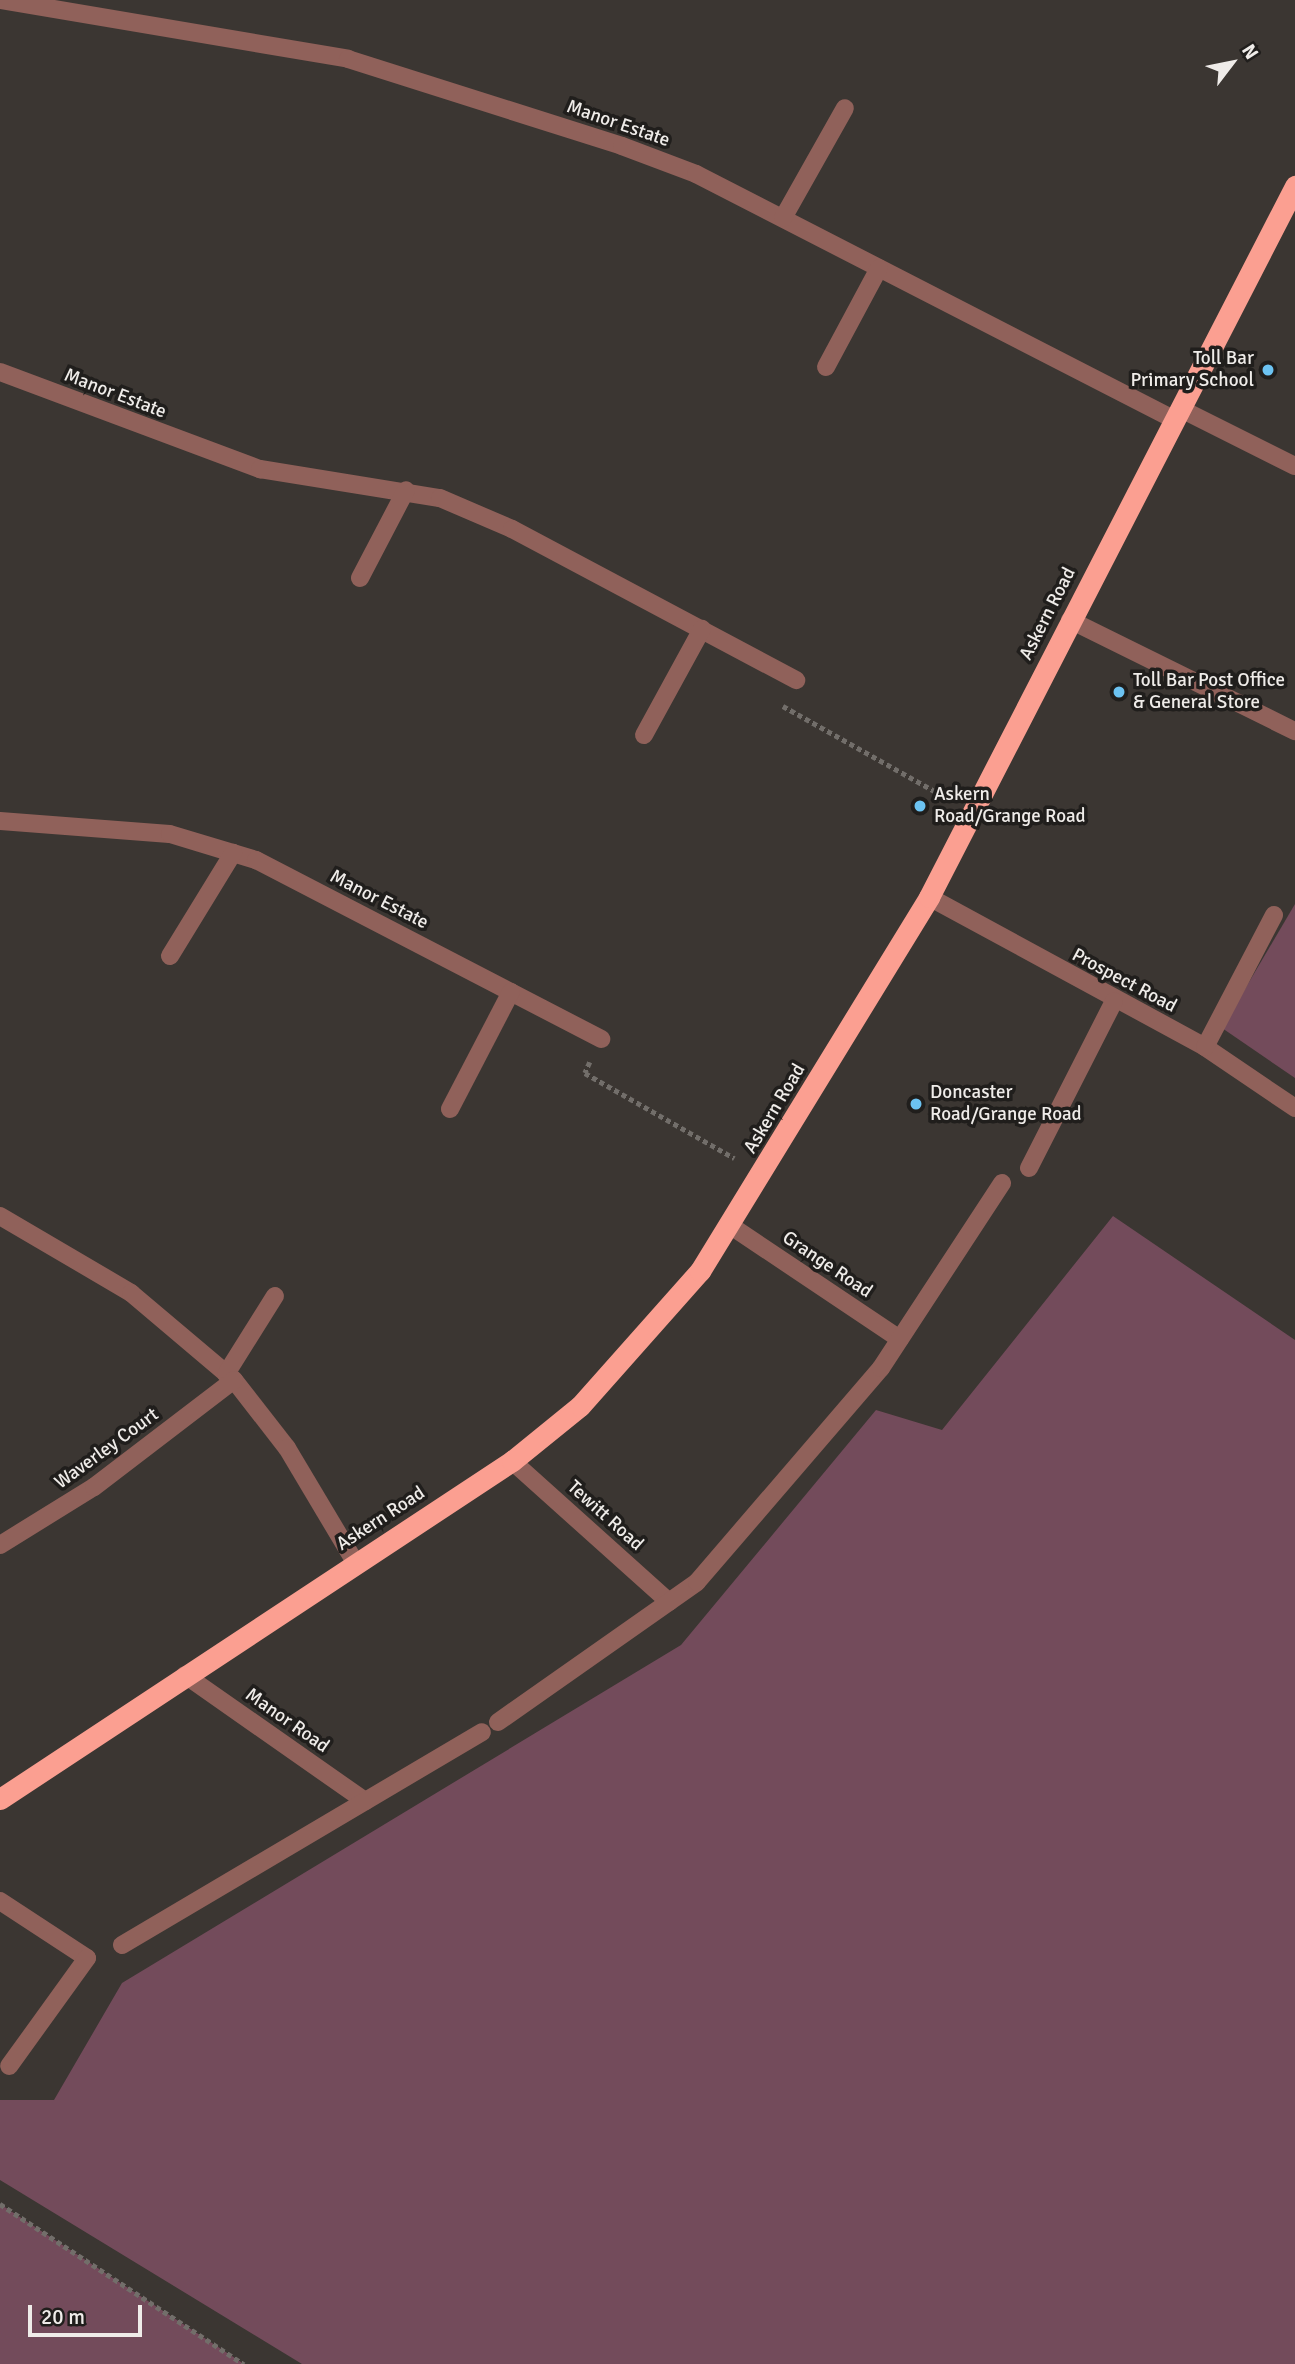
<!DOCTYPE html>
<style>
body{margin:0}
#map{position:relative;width:1295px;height:2364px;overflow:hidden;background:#3b3632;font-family:Signika,sans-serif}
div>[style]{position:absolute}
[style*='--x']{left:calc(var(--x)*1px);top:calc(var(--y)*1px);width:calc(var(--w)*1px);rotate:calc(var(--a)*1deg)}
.green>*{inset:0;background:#734b5b}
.path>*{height:4.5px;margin-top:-2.25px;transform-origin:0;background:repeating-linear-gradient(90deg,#726e6a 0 5px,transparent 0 8.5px)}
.minor>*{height:18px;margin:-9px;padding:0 9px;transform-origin:9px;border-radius:9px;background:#90615a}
.highway>*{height:21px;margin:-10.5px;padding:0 10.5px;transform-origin:10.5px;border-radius:10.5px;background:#fb9f91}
.dots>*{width:19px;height:19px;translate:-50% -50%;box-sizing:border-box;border:4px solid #201e1c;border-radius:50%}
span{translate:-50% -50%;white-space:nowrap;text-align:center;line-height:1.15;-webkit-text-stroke:7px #201e1c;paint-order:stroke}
.street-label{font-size:19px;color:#efece9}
.poi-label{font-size:19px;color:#efece9}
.right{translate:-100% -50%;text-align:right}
.left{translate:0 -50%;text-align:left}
.north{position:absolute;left:1197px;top:28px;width:70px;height:70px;-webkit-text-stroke:5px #201e1c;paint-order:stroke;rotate:58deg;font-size:19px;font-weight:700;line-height:28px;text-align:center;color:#efece9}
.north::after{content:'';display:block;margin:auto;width:24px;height:32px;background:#efece9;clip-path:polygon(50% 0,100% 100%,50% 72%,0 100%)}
.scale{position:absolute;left:28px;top:2305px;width:114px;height:32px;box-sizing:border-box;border:4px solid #efece9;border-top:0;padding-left:9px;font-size:21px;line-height:24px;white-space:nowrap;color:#efece9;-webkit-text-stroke:5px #201e1c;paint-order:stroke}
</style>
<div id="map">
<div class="green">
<div style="clip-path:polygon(1295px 904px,1295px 1078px,1222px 1028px)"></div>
<div style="clip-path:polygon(1113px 1216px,1295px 1340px,1295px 2364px,302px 2364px,0 2180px,0 2100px,54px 2100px,122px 1983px,681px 1645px,876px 1410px,942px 1430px)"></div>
<div style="clip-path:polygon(0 2204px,244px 2364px,0 2364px)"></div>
</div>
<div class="path">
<div style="--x:783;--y:706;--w:188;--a:29.3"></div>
<div style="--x:590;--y:1062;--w:12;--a:114"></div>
<div style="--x:585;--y:1073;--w:172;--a:29.7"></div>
<div style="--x:0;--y:2204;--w:292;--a:33.3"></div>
</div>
<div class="minor">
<div style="--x:1;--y:0;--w:352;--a:9.6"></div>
<div style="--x:348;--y:59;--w:287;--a:17.6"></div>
<div style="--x:622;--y:146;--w:79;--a:20.7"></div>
<div style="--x:696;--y:174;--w:538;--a:27.18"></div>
<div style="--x:783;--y:218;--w:126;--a:-60.6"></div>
<div style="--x:826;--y:367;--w:112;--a:-61.8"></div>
<div style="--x:0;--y:372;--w:278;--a:20.5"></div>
<div style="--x:260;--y:469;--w:182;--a:9.2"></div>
<div style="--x:440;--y:498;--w:78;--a:23.3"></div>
<div style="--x:512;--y:529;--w:322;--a:28"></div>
<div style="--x:1181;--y:409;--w:127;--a:26.6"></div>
<div style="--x:360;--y:578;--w:99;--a:-62.4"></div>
<div style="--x:1070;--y:620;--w:251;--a:26.3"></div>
<div style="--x:644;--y:735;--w:121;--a:-61.3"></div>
<div style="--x:0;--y:821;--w:170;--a:4.4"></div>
<div style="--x:170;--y:834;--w:90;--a:16.8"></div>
<div style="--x:256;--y:860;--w:389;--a:27.4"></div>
<div style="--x:929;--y:897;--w:314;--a:28.5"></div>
<div style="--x:1205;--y:1047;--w:109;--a:34.1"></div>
<div style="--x:170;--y:956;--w:121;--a:-58.5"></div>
<div style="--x:1205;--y:1047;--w:149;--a:-62.4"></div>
<div style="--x:450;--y:1109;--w:132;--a:-62.5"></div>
<div style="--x:1029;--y:1168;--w:187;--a:-63"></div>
<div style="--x:0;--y:1216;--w:152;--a:30.4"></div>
<div style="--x:131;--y:1293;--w:135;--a:40.2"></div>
<div style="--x:234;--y:1380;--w:86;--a:52.1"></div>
<div style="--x:287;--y:1448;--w:133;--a:59.2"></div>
<div style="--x:731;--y:1226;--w:203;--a:33.8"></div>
<div style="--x:226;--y:1374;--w:92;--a:-57.9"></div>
<div style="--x:512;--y:1461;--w:211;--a:41.9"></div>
<div style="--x:0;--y:1545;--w:110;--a:-31.7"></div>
<div style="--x:94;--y:1487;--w:176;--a:-37.4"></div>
<div style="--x:185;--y:1675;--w:220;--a:35"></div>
<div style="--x:498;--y:1722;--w:243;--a:-35.1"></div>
<div style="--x:697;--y:1582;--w:282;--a:-49.3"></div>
<div style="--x:881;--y:1368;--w:221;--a:-56.8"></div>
<div style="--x:0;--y:1901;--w:104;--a:33.2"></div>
<div style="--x:87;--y:1958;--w:133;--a:125.8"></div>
<div style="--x:122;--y:1945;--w:418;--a:-30.6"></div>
</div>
<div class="highway">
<div style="--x:0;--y:1799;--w:614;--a:-33.43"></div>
<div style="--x:512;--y:1461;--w:87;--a:-39"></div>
<div style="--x:580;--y:1406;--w:181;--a:-48.4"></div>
<div style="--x:700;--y:1271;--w:439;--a:-58.5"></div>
<div style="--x:929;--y:897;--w:800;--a:-62.76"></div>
</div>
<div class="dots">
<div style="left:1268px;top:370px;background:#6cc3f2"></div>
<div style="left:1119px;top:692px;background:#6cc3f2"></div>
<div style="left:920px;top:806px;background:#6cc3f2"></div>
<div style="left:916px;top:1104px;background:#6cc3f2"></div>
</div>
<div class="street-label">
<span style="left:618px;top:124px;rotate:19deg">Manor Estate</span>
<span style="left:115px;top:394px;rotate:21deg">Manor Estate</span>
<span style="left:1048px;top:614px;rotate:-63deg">Askern Road</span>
<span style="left:379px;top:900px;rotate:27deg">Manor Estate</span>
<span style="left:1124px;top:981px;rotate:28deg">Prospect Road</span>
<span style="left:775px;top:1109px;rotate:-59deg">Askern Road</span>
<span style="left:827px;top:1265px;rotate:34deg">Grange Road</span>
<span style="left:107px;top:1449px;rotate:-36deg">Waverley Court</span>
<span style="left:605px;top:1516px;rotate:42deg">Tewitt Road</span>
<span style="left:381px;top:1519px;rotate:-33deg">Askern Road</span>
<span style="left:287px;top:1721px;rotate:35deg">Manor Road</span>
</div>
<div class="poi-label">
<span class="right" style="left:1254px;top:370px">Toll Bar<br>Primary School</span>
<span class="left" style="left:1133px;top:692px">Toll Bar Post Office<br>&amp; General Store</span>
<span class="left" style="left:934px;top:806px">Askern<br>Road/Grange Road</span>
<span class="left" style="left:930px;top:1104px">Doncaster<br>Road/Grange Road</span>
</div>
<div class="north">N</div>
<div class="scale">20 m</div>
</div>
